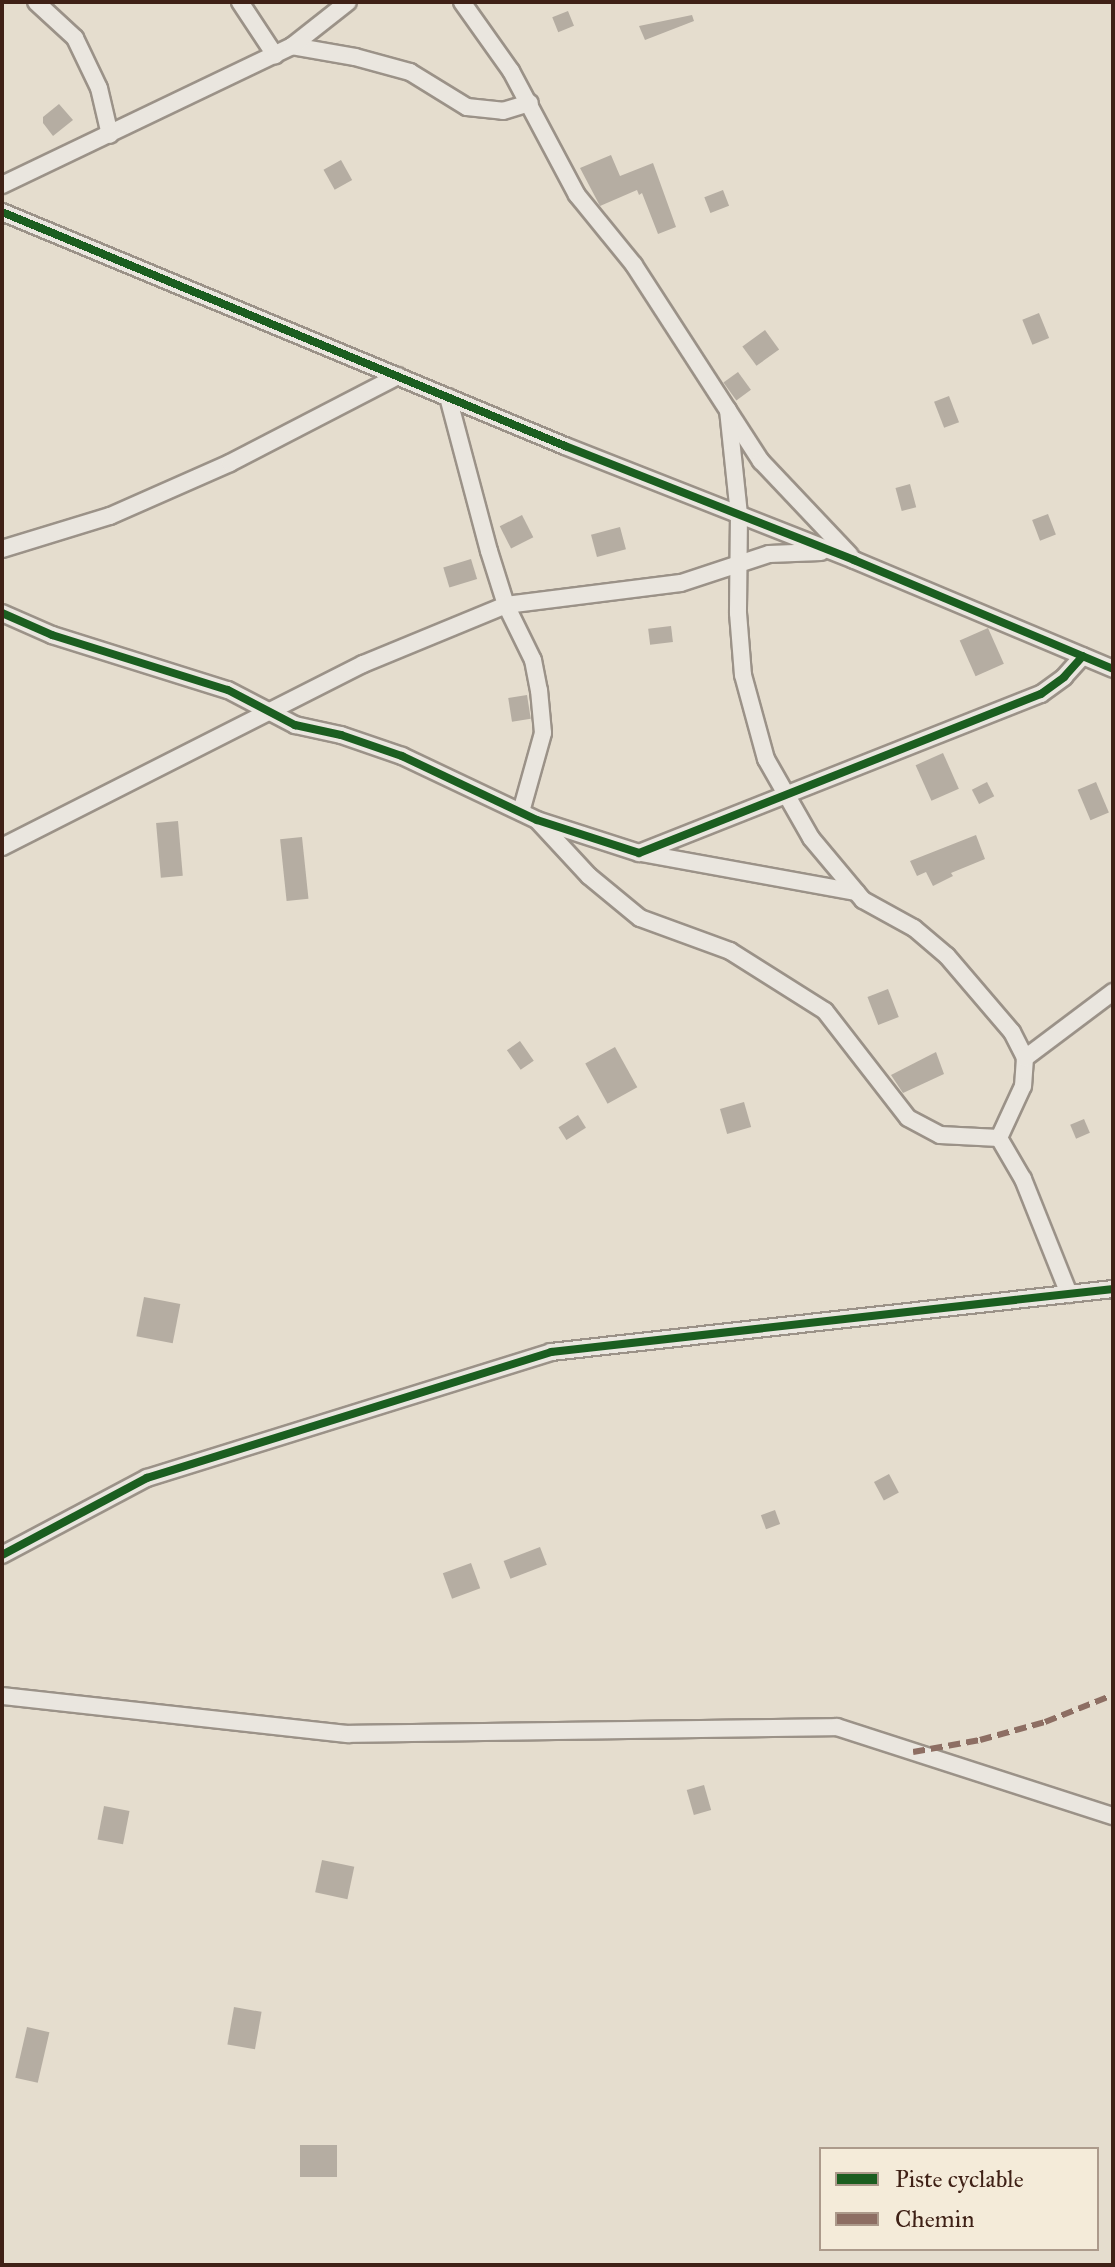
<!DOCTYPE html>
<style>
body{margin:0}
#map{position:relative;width:1115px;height:2267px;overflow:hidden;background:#e5ddce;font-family:"IM FELL Great Primer",serif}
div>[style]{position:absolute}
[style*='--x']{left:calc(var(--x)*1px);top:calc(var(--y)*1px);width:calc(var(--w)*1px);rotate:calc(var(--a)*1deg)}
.building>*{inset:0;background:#b5ada2;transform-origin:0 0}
.roads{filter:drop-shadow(2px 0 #9b9288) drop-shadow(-2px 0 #9b9288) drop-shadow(0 2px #9b9288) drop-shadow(0 -2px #9b9288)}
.minor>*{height:16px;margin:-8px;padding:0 8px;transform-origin:8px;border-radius:8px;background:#eae6df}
.quiet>*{height:6px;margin-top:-3px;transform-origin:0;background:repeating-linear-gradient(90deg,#8d6e63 0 12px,transparent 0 18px)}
.cycleway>*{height:8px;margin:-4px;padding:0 4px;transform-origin:4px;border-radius:4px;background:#1b5e20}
span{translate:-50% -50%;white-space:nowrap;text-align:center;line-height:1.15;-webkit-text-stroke:6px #f4ebd9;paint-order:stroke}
.frame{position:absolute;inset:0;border:4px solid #3f2116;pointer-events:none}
.legend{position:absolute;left:819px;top:2147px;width:280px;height:104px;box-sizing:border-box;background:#f4ebd9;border:2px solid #ac9a8b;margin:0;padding:10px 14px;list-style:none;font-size:24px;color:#3f2116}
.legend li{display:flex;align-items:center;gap:16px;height:40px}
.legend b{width:40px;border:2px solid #ac9a8b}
</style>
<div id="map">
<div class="building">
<div style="left:568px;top:11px;width:16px;height:17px;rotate:68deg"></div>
<div style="clip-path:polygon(692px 15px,694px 21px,645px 40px,639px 26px)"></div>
<div style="clip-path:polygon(59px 104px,73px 120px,53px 136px,43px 123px,43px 117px)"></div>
<div style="clip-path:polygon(611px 155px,620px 176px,653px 163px,676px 227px,658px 234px,642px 193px,639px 195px,637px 190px,600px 206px,580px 168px)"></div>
<div style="left:341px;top:160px;width:23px;height:20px;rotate:61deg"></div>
<div style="left:723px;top:190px;width:17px;height:20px;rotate:69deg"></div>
<div style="left:1039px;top:313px;width:27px;height:18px;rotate:68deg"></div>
<div style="left:765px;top:330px;width:24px;height:28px;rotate:54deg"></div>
<div style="left:738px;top:372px;width:22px;height:18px;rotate:54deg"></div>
<div style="left:949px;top:396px;width:28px;height:16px;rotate:69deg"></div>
<div style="left:910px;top:484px;width:24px;height:15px;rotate:75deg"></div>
<div style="left:1048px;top:514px;width:22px;height:17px;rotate:69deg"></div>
<div style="left:522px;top:515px;width:25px;height:25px;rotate:63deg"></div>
<div style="left:620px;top:527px;width:23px;height:30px;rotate:75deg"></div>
<div style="left:471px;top:559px;width:21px;height:29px;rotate:73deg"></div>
<div style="left:671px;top:626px;width:16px;height:23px;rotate:83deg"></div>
<div style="left:988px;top:628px;width:39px;height:31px;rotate:66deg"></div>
<div style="left:527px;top:695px;width:24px;height:19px;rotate:81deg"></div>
<div style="left:943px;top:753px;width:39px;height:30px;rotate:66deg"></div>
<div style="left:987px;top:782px;width:16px;height:17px;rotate:63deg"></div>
<div style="left:1096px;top:782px;width:33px;height:20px;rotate:67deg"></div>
<div style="left:178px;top:821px;width:55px;height:22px;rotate:85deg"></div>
<div style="clip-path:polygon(976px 835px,985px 859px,951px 873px,953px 876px,933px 886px,926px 872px,917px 876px,910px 861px)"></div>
<div style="left:302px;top:837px;width:62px;height:22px;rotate:84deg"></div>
<div style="left:888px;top:989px;width:30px;height:22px;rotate:69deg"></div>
<div style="left:520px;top:1041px;width:24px;height:16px;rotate:55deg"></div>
<div style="left:615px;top:1047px;width:46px;height:34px;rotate:61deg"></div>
<div style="clip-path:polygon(936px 1052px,944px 1074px,903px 1093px,891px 1075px)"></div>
<div style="left:744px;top:1102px;width:26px;height:25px;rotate:74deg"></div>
<div style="left:578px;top:1115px;width:15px;height:23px;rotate:58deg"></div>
<div style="left:1084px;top:1119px;width:15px;height:15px;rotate:67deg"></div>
<div style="left:144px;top:1297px;width:37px;height:40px;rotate:11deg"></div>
<div style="left:889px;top:1474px;width:21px;height:17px;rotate:62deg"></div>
<div style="left:775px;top:1510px;width:15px;height:15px;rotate:70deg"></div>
<div style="left:540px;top:1547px;width:19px;height:39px;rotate:69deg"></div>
<div style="left:471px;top:1563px;width:27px;height:30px;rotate:70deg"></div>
<div style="left:704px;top:1785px;width:26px;height:18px;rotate:74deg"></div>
<div style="left:104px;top:1806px;width:26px;height:34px;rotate:11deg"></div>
<div style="left:322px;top:1860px;width:33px;height:33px;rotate:12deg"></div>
<div style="left:234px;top:2007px;width:28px;height:38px;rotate:10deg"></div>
<div style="left:27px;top:2027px;width:23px;height:52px;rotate:13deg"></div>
<div style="left:300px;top:2145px;width:37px;height:32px"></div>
</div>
<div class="roads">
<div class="minor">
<div style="--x:36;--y:2;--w:53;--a:42.7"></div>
<div style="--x:75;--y:38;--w:55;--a:64.4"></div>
<div style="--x:99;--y:88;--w:48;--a:76.8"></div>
<div style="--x:240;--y:2;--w:64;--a:56.6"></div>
<div style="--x:462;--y:2;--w:85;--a:54.6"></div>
<div style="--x:511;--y:71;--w:140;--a:62"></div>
<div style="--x:577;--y:195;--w:90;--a:50.8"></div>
<div style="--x:634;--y:265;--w:234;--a:57.1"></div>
<div style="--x:761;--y:461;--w:129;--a:46.6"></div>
<div style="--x:292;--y:46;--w:64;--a:9.9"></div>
<div style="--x:355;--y:57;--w:57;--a:15.3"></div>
<div style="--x:410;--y:72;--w:67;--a:31.6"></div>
<div style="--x:467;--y:107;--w:36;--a:6"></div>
<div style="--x:503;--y:111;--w:28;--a:-17"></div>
<div style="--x:2;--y:185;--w:322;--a:-25.6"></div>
<div style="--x:292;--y:46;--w:71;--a:-38.2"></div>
<div style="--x:2;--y:212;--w:610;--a:22.57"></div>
<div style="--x:565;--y:446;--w:311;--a:21.5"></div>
<div style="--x:854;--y:560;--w:281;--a:22.8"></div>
<div style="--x:448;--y:397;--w:159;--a:75.1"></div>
<div style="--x:489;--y:551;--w:57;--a:72.5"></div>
<div style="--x:506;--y:605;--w:61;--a:63.9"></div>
<div style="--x:533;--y:660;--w:31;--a:79"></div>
<div style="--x:539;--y:690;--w:43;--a:84.7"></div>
<div style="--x:543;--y:733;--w:82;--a:105.6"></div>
<div style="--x:728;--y:410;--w:105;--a:84"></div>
<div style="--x:739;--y:514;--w:99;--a:90.6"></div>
<div style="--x:738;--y:613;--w:62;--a:85.4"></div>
<div style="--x:743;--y:675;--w:87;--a:74.7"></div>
<div style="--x:766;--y:759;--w:91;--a:60.3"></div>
<div style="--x:811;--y:838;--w:81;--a:50"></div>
<div style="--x:863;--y:900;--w:58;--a:28.8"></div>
<div style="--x:914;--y:928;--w:43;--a:40.3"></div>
<div style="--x:947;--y:956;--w:100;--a:49.5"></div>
<div style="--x:1012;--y:1032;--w:29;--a:63"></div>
<div style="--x:1025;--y:1058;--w:28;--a:94"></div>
<div style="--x:1023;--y:1086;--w:57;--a:114.8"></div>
<div style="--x:999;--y:1138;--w:48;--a:59.7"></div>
<div style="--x:1023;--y:1179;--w:124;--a:68.2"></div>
<div style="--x:2;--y:549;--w:113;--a:-17"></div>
<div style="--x:110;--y:516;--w:131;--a:-23.8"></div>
<div style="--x:230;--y:463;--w:189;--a:-27.4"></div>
<div style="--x:2;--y:613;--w:55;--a:23.7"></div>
<div style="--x:52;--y:635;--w:184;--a:17.4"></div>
<div style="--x:228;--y:690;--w:76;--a:27.6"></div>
<div style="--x:295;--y:725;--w:47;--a:12.3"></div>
<div style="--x:341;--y:735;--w:65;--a:19"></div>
<div style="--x:402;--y:756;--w:149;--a:25.4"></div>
<div style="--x:537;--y:820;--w:107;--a:17.9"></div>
<div style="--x:639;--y:853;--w:432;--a:-21.6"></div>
<div style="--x:1041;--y:694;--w:29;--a:-36"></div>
<div style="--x:1064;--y:677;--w:28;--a:-48"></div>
<div style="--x:538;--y:821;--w:75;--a:47.2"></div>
<div style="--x:589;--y:876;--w:66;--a:39.5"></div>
<div style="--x:640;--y:918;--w:96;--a:20.1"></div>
<div style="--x:730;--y:951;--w:112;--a:32.3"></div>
<div style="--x:825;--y:1011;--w:135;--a:52.2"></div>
<div style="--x:908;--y:1118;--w:36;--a:28"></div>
<div style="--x:940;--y:1135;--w:59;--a:2.9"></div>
<div style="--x:2;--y:847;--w:405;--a:-26.9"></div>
<div style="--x:363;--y:664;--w:155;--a:-22.4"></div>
<div style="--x:506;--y:605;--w:176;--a:-7.2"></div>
<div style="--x:681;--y:583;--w:93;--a:-18.2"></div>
<div style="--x:769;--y:554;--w:52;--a:-2.2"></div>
<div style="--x:641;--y:853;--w:219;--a:10.3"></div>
<div style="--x:1025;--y:1058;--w:110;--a:-36.9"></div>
<div style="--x:2;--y:1555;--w:164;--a:-28"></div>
<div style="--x:147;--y:1478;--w:423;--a:-17.3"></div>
<div style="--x:551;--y:1352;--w:566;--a:-6.4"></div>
<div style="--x:2;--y:1696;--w:348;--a:6.3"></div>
<div style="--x:348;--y:1734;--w:489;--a:-0.8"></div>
<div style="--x:837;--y:1727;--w:290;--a:17.9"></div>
</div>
</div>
<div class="quiet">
<div style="--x:913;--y:1752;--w:68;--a:-10.2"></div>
<div style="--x:980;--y:1740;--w:67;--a:-15.5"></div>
<div style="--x:1045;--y:1722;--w:73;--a:-21.7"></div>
</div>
<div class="cycleway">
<div style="--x:2;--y:212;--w:610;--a:22.57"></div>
<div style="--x:565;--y:446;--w:311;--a:21.5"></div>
<div style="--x:854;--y:560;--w:281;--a:22.8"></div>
<div style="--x:2;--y:613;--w:55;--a:23.7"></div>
<div style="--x:52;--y:635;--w:184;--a:17.4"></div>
<div style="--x:228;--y:690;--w:76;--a:27.6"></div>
<div style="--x:295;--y:725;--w:47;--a:12.3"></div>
<div style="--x:341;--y:735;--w:65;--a:19"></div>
<div style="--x:402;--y:756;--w:149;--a:25.4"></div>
<div style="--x:537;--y:820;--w:107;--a:17.9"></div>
<div style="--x:639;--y:853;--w:432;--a:-21.6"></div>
<div style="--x:1041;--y:694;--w:29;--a:-36"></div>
<div style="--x:1064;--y:677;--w:28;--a:-48"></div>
<div style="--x:2;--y:1555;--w:164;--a:-28"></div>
<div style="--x:147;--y:1478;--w:423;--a:-17.3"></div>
<div style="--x:551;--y:1352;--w:566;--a:-6.4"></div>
</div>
<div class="frame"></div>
<ul class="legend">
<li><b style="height:10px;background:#1b5e20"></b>Piste cyclable</li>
<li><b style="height:10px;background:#8d6e63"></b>Chemin</li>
</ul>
</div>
